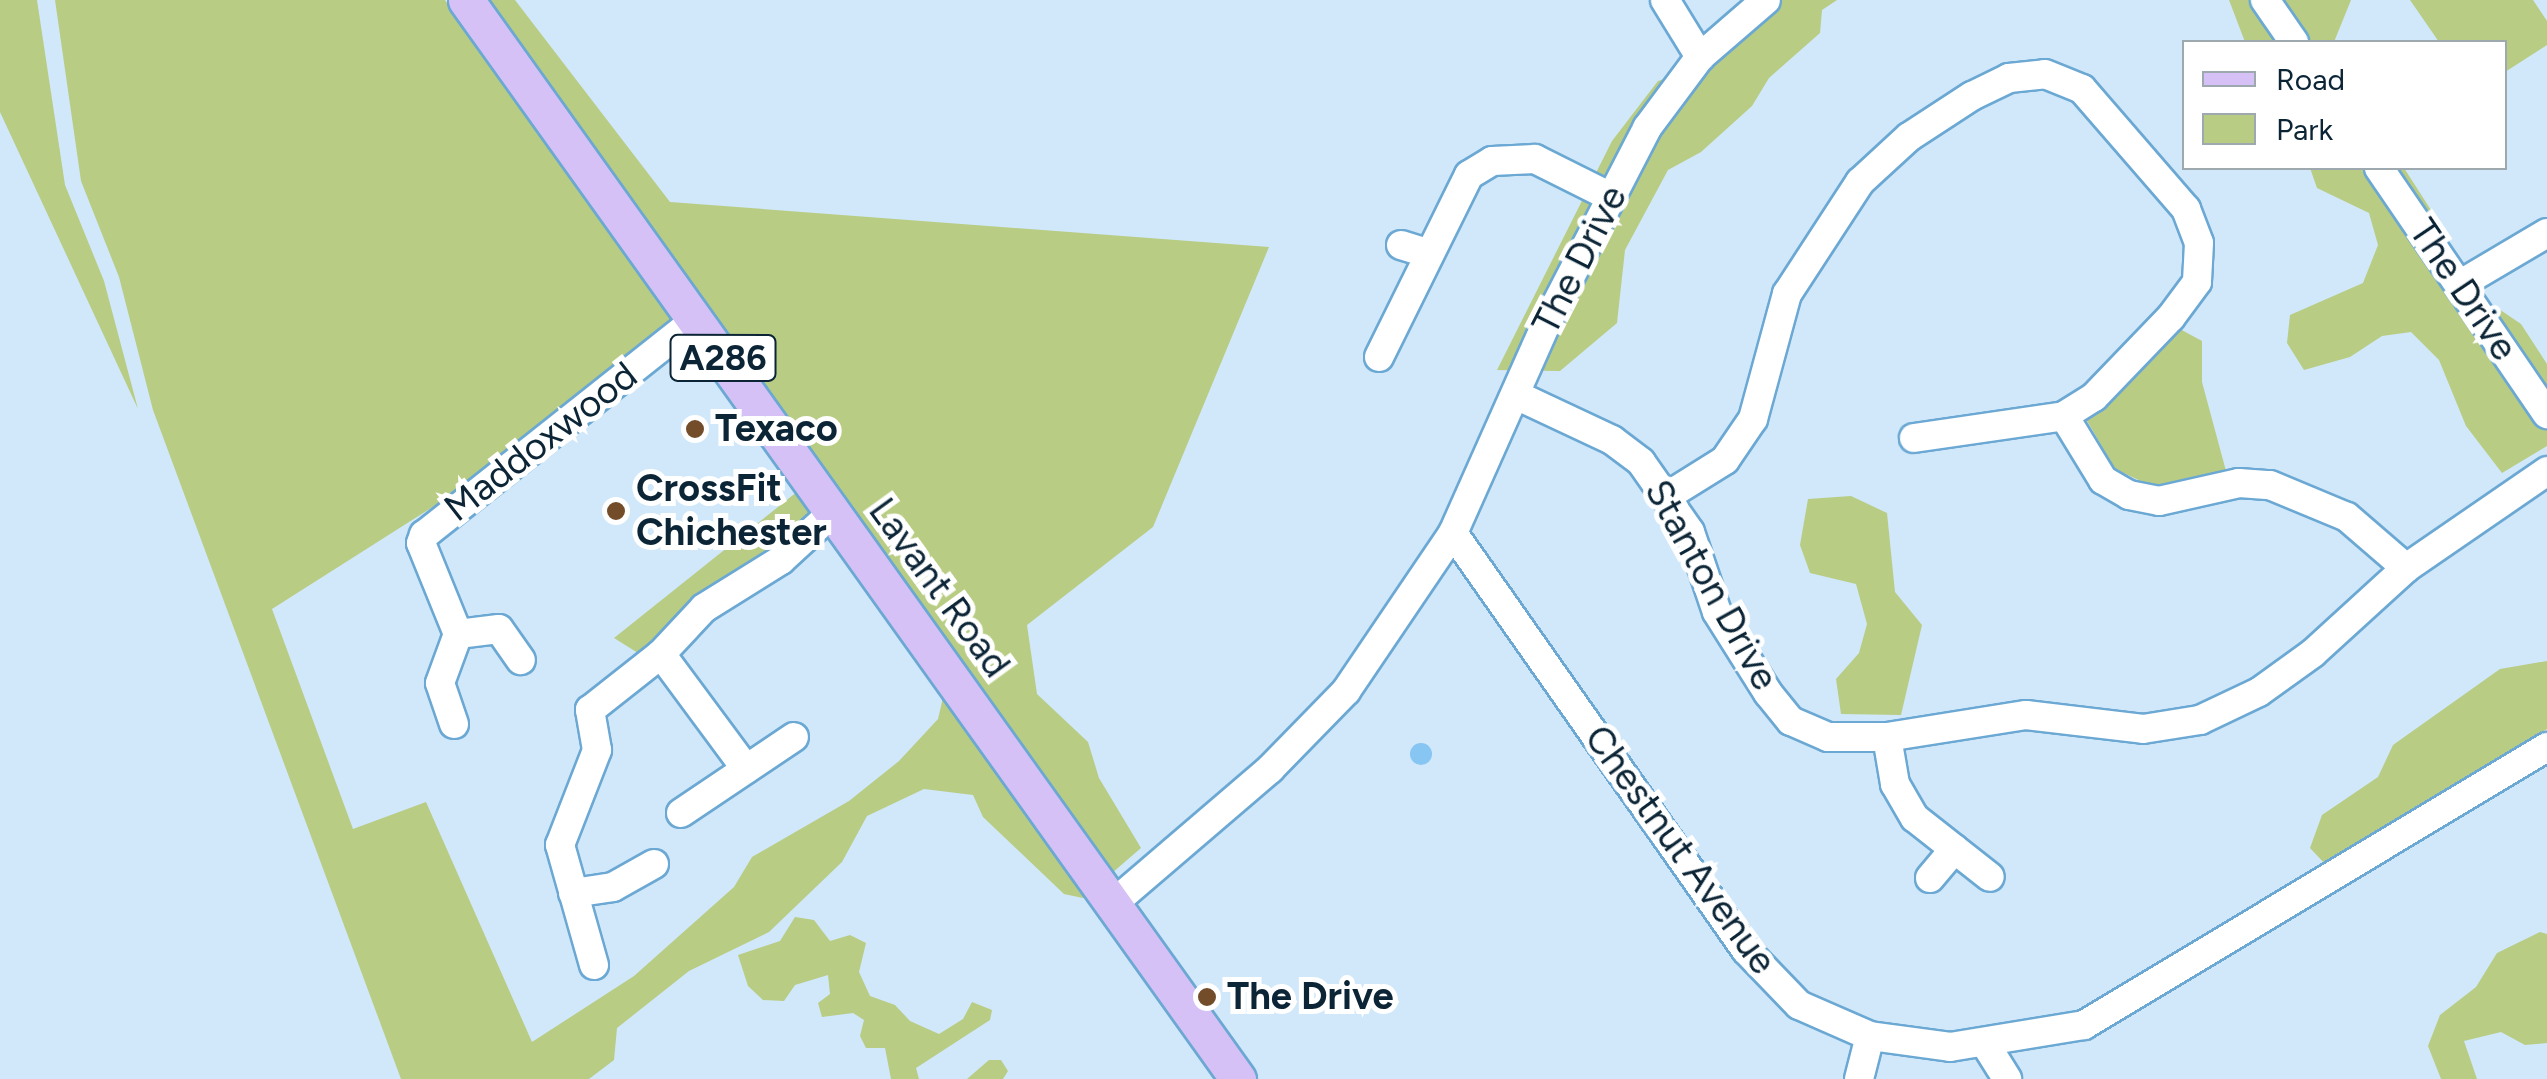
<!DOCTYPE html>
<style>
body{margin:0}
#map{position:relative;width:2547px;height:1079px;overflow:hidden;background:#d0e8fa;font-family:Figtree,sans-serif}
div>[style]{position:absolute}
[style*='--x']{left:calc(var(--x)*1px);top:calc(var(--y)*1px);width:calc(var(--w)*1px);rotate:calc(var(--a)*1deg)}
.green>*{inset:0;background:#b8cc83}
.water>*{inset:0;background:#87c5f3}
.round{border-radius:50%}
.roads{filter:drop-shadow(2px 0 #6ba8d3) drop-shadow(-2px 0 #6ba8d3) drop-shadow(0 2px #6ba8d3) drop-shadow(0 -2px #6ba8d3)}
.minor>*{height:28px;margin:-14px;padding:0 14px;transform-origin:14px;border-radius:14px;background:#fff}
.major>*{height:35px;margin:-17.5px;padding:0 17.5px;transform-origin:17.5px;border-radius:17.5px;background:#d5c1f5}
.dots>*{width:28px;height:28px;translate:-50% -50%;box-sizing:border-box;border:5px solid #fff;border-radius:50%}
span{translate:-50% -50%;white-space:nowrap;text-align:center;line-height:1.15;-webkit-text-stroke:10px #fff;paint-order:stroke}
.shield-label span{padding:2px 8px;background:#fff;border:2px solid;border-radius:8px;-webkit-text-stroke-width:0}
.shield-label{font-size:35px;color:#0c2536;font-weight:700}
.street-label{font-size:38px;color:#0c2536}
.poi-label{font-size:38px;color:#0c2536;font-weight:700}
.left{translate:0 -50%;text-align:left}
.legend{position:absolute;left:2182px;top:40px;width:325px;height:130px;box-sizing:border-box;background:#fff;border:2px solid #9ea8af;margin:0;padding:12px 18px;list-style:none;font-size:30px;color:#0c2536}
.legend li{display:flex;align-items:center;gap:20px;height:50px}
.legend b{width:50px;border:2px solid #9ea8af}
</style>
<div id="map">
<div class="green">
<div style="clip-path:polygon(0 0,37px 0,65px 185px,104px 281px,138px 409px,0 112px)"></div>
<div style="clip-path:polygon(55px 0,445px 0,684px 322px,483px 475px,272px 609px,353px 829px,426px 802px,532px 1042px,634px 976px,734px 887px,752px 857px,849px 801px,899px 761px,938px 719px,945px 689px,483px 0,515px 0,670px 202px,1269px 247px,1153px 527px,1027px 625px,1037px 694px,1088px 742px,1099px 778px,1141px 848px,1083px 898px,1064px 894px,983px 817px,973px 795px,924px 789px,867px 816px,842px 862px,769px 932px,689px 971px,617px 1028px,614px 1060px,589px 1079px,401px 1079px,153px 410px,119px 277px,81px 181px)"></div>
<div style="clip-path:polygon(1756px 0,1837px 0,1822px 10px,1820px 33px,1769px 78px,1752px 106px,1701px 152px,1668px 170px,1625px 250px,1617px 323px,1560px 371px,1497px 370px,1612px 141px,1658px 81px,1715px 63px)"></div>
<div style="clip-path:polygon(2229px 0,2351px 0,2334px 42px,2245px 42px)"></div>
<div style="clip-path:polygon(2410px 0,2533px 0,2547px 21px,2547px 45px,2505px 72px,2504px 42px,2439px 42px)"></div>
<div style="clip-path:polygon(2310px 168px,2404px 168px,2445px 232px,2441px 279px,2459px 304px,2493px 305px,2521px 324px,2547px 364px,2547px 446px,2502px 473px,2466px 426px,2439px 360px,2411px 332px,2382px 336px,2350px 357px,2304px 370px,2287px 343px,2290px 315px,2363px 283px,2378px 245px,2369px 213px,2317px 188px)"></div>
<div style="clip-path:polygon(2178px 328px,2202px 341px,2202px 382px,2226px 471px,2160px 490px,2115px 469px,2086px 419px)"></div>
<div style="clip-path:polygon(803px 487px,814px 503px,803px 531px,646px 658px,614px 638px)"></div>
<div style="clip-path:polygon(1851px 496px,1887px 513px,1895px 592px,1922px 625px,1901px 715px,1841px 714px,1836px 679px,1859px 653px,1867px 624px,1856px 584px,1810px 573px,1800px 545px,1808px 499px)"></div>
<div style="clip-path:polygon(2547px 661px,2547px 729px,2327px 866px,2310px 848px,2322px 815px,2378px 777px,2393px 745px,2500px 669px)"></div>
<div style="clip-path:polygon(795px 917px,814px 920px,830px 941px,850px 935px,866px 943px,859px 972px,870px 996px,895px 1005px,910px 1021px,939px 1034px,963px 1019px,972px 1002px,992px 1010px,990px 1020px,916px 1068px,919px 1079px,891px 1079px,885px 1048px,866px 1048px,860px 1036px,864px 1020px,853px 1013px,822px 1017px,818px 1003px,830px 994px,828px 975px,795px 985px,784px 1001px,763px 1000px,748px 986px,738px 955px,780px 941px)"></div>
<div style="clip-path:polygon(2540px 932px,2547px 934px,2547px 1043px,2525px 1045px,2501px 1032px,2464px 1041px,2477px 1079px,2441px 1079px,2428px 1046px,2440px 1015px,2476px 987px,2497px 953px)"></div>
<div style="clip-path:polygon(989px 1060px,1001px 1060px,1008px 1071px,1003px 1079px,967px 1079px)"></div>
</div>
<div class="water">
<div class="round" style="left:1410px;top:743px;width:22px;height:22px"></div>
</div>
<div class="roads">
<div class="minor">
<div style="--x:1665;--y:0;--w:67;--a:58.4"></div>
<div style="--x:2265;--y:0;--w:51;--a:55.4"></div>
<div style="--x:2379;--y:168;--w:298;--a:55.7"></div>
<div style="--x:1401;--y:245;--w:30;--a:17"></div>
<div style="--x:2459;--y:285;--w:102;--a:-30.6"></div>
<div style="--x:1379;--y:357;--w:203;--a:-63.7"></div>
<div style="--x:1469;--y:175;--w:27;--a:-31"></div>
<div style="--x:1492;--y:161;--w:43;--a:-2.7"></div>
<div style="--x:1535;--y:159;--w:85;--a:26.6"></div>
<div style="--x:1516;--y:395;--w:106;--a:25.1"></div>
<div style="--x:1612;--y:440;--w:36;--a:37"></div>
<div style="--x:1641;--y:462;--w:85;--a:55"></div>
<div style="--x:1690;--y:532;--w:84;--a:71.4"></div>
<div style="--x:1717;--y:612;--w:96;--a:57.8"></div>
<div style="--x:1768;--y:693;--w:36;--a:51"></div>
<div style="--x:1791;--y:721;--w:40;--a:23.4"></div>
<div style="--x:1828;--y:737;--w:59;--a:0"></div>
<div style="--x:1887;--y:737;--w:141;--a:-9"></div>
<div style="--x:2026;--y:715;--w:118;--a:6.8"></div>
<div style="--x:2143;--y:729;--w:58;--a:-9"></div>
<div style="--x:2200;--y:720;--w:65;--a:-25.4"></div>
<div style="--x:2259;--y:692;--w:67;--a:-35.8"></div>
<div style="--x:2313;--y:653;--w:126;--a:-42.4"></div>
<div style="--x:2406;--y:568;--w:171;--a:-34.5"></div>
<div style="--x:1914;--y:438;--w:152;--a:-8.3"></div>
<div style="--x:1669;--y:495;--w:66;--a:-32"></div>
<div style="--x:1725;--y:460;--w:50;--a:-55.7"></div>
<div style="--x:1753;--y:419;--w:130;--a:-74.8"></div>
<div style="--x:1787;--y:294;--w:134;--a:-56.9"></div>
<div style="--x:1860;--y:182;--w:67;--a:-42.6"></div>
<div style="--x:1909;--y:137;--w:75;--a:-33.1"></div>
<div style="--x:1972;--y:96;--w:41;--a:-25.9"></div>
<div style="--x:2009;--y:78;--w:36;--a:-6"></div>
<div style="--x:2045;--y:74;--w:40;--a:22"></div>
<div style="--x:2082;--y:89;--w:159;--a:49.1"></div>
<div style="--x:2186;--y:209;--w:36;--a:69"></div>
<div style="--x:2199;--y:243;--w:39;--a:93"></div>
<div style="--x:2197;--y:282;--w:44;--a:126.6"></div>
<div style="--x:2171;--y:317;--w:111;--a:133.9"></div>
<div style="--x:2094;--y:397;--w:36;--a:148"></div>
<div style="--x:2064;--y:416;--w:75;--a:58.6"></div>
<div style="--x:2103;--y:480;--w:30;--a:30"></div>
<div style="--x:2129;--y:495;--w:31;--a:11"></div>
<div style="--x:2159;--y:501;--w:82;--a:-12.7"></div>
<div style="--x:2239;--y:483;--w:31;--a:4"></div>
<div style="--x:2270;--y:485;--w:83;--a:22.6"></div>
<div style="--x:2347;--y:517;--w:78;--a:40.8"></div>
<div style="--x:1453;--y:533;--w:510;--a:54.91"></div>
<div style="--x:1746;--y:950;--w:76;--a:46.1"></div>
<div style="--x:1799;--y:1005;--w:77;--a:23.6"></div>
<div style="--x:1870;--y:1036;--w:81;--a:7.8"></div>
<div style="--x:1950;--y:1047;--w:136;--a:-9.3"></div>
<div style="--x:2084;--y:1025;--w:540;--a:-30.98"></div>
<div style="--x:458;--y:634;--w:98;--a:-112.1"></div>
<div style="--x:421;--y:543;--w:9;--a:-69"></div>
<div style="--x:424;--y:535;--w:346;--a:-38.4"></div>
<div style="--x:661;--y:654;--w:143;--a:53.5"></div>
<div style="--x:454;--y:724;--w:43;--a:-108.9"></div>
<div style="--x:440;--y:683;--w:52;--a:-69.8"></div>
<div style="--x:458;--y:634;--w:41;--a:-7"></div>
<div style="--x:499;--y:629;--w:38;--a:55"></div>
<div style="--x:1887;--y:737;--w:48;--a:80.3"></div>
<div style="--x:1895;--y:784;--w:39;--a:60"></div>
<div style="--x:1915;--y:818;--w:95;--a:38.2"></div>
<div style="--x:681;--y:813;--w:136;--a:-33.9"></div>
<div style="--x:1930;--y:878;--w:38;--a:-50"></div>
<div style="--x:573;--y:893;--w:40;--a:-8.5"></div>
<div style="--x:613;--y:887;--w:47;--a:-29.3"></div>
<div style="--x:1116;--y:901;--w:203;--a:-40.6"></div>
<div style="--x:1270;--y:769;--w:109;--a:-45.7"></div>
<div style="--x:1346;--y:691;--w:191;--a:-55.9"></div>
<div style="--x:1453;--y:533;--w:227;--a:-66"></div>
<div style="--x:1545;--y:326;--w:223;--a:-62.7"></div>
<div style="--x:1647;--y:128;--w:89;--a:-53.3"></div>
<div style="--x:1700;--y:57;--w:87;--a:-40.8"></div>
<div style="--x:594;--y:965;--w:125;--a:-105.8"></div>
<div style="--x:560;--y:845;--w:102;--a:-68.7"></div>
<div style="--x:597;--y:750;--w:41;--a:-99.9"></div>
<div style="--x:590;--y:710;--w:90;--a:-38.3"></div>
<div style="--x:661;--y:654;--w:63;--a:-46.9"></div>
<div style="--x:704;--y:608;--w:91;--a:-31.9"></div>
<div style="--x:781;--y:560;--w:71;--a:-42.7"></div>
<div style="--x:1986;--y:1045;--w:40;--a:58"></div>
<div style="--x:1859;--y:1079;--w:44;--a:-75.7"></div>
</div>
<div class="major">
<div style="--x:466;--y:0;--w:1327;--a:54.42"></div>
</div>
</div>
<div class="dots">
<div style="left:695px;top:429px;background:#734c2a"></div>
<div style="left:616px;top:511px;background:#734c2a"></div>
<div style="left:1207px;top:997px;background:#734c2a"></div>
</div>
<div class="shield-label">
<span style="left:723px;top:358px">A286</span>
</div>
<div class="street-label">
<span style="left:1580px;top:260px;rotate:-63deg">The Drive</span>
<span style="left:2463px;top:290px;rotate:56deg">The Drive</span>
<span style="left:541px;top:442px;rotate:-38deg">Maddoxwood</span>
<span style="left:1711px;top:585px;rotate:61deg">Stanton Drive</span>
<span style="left:939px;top:588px;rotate:54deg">Lavant Road</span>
<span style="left:1680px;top:850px;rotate:54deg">Chestnut Avenue</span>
</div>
<div class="poi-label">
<span class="left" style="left:715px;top:429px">Texaco</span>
<span class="left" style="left:636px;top:511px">CrossFit<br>Chichester</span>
<span class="left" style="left:1227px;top:997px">The Drive</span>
</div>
<ul class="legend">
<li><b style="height:12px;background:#d5c1f5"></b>Road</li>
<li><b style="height:28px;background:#b8cc83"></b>Park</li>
</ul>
</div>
